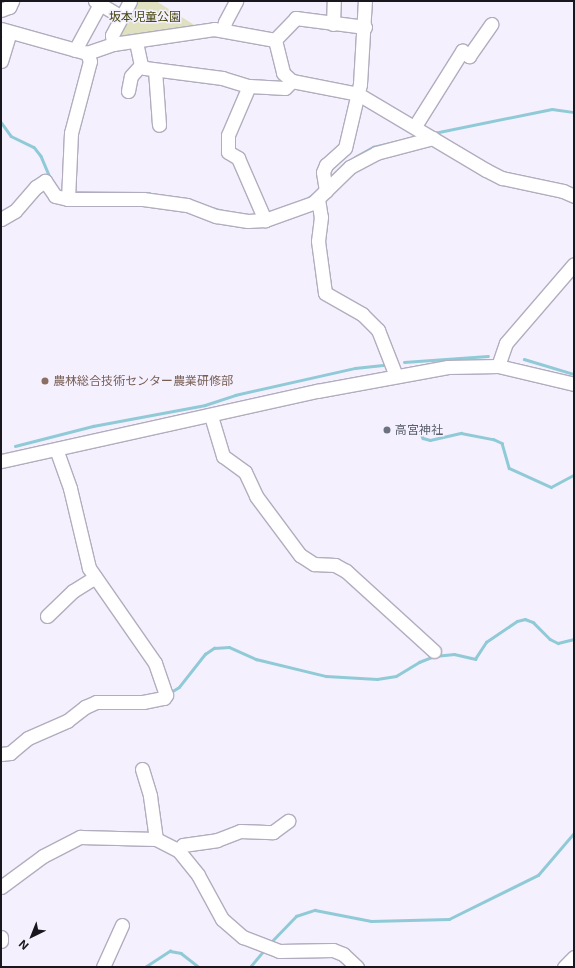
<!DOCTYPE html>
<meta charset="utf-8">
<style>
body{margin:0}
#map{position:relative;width:575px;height:968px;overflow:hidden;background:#f4f0fe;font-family:Inter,"Noto Sans JP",sans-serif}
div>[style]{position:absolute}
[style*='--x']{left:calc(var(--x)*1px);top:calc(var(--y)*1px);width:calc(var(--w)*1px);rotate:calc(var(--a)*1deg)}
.green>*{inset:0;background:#dfe1c0}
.stream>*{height:2.5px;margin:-1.25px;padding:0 1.25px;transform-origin:1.25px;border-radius:1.25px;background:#90cad7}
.roads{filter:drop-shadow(1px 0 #b2adbe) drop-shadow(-1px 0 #b2adbe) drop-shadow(0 1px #b2adbe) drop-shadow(0 -1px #b2adbe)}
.minor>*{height:13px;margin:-6.5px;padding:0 6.5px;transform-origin:6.5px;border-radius:6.5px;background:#fff}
.dots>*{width:11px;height:11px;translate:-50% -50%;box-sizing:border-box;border:2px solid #f4f0fe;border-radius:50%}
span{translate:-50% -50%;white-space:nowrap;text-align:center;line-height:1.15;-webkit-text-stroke:3px #f4f0fe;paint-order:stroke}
.park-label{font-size:12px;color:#474811}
.education-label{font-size:12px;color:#785e54}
.left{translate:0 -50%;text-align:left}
.worship-label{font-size:12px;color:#5b616d}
.frame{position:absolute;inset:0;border:2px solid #19171d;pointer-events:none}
.north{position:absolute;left:12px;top:916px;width:40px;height:40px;-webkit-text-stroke:3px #f4f0fe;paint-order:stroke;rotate:223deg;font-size:11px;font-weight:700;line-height:16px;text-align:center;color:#19171d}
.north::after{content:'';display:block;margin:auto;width:14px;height:18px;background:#19171d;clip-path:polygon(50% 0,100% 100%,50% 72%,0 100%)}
</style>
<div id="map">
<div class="green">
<div style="clip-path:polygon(135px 1px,156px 1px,196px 26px,121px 37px,119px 31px)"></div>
</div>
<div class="stream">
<div style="--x:1;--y:122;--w:17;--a:54"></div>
<div style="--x:11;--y:136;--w:25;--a:26"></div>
<div style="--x:34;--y:147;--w:11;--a:52"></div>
<div style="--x:41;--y:156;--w:25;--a:67"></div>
<div style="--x:434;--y:133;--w:120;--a:-11.5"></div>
<div style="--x:552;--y:109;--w:22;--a:8"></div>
<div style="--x:355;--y:157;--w:21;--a:-29"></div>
<div style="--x:373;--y:147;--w:26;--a:-13"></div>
<div style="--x:72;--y:192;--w:77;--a:0.7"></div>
<div style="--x:305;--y:200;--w:11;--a:-34"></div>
<div style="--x:212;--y:208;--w:11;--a:15"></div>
<div style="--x:524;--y:359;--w:52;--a:16.7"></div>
<div style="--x:404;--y:362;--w:84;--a:-4.1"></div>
<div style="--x:418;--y:427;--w:12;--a:66"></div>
<div style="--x:423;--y:438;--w:7;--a:16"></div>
<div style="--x:430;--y:440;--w:32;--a:-13"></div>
<div style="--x:461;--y:433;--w:33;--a:11"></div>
<div style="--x:493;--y:439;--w:10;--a:24"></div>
<div style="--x:502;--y:443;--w:26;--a:74"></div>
<div style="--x:509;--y:468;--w:46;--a:24.3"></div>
<div style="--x:551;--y:487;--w:26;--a:-28"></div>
<div style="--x:15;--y:446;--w:81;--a:-14.4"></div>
<div style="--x:93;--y:426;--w:114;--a:-10.6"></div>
<div style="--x:205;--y:405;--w:32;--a:-18"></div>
<div style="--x:235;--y:395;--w:123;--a:-12.7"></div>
<div style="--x:355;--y:368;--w:30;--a:-6"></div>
<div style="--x:171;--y:692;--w:9;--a:-32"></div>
<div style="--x:179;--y:687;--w:42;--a:-51.8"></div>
<div style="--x:205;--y:654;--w:11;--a:-34"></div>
<div style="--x:214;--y:648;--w:15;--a:-4"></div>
<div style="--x:229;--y:647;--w:30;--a:24"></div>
<div style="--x:256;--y:659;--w:72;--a:13.7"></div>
<div style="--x:326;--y:676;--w:51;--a:3.4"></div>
<div style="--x:377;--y:679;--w:19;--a:-9"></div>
<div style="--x:396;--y:676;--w:27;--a:-31"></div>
<div style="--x:419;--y:662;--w:17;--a:-21"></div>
<div style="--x:435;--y:656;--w:19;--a:-6"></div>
<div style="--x:454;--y:654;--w:22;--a:13"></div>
<div style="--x:475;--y:659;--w:20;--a:-57"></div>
<div style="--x:486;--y:642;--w:37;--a:-34"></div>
<div style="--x:517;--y:621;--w:8;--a:-14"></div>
<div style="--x:525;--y:619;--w:9;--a:21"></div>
<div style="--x:533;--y:622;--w:24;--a:45"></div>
<div style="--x:550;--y:639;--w:9;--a:27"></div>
<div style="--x:558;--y:643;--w:16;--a:-14"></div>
<div style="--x:271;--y:942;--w:36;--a:-46"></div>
<div style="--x:296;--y:916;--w:20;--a:-18"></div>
<div style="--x:315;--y:910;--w:57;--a:11.1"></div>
<div style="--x:371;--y:921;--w:78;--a:-1.5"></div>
<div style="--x:449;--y:919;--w:99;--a:-26.3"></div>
<div style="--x:538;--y:875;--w:55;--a:-49.4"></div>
<div style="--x:145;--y:967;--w:30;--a:-33"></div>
<div style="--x:170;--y:951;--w:11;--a:10"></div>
<div style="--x:181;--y:953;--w:23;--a:38"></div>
<div style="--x:250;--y:967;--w:23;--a:-50"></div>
</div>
<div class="roads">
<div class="minor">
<div style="--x:95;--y:1;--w:31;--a:31"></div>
<div style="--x:1;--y:10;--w:9;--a:-21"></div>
<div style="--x:9;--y:7;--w:7;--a:-63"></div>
<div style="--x:333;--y:24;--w:23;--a:-88"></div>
<div style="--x:365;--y:27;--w:70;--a:-172.6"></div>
<div style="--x:296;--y:18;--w:30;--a:134"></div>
<div style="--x:275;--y:40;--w:34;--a:76"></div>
<div style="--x:283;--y:73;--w:12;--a:42"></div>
<div style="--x:292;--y:81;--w:67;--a:11.1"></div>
<div style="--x:358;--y:94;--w:149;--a:30.7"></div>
<div style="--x:486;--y:170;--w:18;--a:27"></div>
<div style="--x:502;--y:178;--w:62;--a:12"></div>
<div style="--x:563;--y:191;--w:12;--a:24"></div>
<div style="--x:1;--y:29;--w:89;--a:15.6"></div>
<div style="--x:87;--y:53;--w:28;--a:-19"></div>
<div style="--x:113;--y:44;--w:102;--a:-8.4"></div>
<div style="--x:214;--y:29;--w:62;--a:10.2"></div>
<div style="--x:223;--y:30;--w:8;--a:-76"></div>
<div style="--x:225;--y:22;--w:24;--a:-62"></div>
<div style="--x:136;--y:42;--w:24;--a:78"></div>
<div style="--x:141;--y:65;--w:5;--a:37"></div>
<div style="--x:145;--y:68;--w:78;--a:7.4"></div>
<div style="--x:222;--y:78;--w:28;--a:17"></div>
<div style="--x:249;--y:86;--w:36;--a:3"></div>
<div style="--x:285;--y:88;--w:10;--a:-45"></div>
<div style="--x:113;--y:44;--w:9;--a:-96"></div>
<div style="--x:112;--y:35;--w:38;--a:-62"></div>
<div style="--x:75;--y:50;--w:52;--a:-61.5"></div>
<div style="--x:1;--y:61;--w:30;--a:-73"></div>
<div style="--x:155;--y:70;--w:55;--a:85.8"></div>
<div style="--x:249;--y:86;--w:53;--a:113.2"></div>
<div style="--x:228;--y:135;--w:17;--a:90"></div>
<div style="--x:228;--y:152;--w:12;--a:31"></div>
<div style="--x:238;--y:158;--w:68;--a:66.5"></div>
<div style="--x:128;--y:91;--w:15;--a:-79"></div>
<div style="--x:131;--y:76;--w:15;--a:-48"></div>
<div style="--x:415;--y:126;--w:89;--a:-57.9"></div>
<div style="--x:462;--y:51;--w:9;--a:36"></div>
<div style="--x:469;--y:56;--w:39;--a:-55"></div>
<div style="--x:326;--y:191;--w:19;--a:-99"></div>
<div style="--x:323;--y:172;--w:8;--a:-67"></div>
<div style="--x:326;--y:165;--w:25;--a:-42"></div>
<div style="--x:345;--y:148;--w:66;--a:-76.8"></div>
<div style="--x:360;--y:84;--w:83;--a:-86.6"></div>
<div style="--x:68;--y:199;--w:66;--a:-87.4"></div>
<div style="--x:71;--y:133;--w:74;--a:-75.2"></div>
<div style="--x:90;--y:61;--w:9;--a:-111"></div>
<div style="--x:318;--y:199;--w:18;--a:81"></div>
<div style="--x:321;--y:217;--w:24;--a:97"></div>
<div style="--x:318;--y:241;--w:52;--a:82.3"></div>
<div style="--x:325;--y:293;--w:43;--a:29.6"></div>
<div style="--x:362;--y:314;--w:23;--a:45"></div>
<div style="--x:378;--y:330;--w:49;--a:68.6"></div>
<div style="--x:1;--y:219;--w:16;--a:-30"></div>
<div style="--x:15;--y:211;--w:32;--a:-49"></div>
<div style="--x:36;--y:187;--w:11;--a:-34"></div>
<div style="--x:45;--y:181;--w:18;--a:56"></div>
<div style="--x:55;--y:196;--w:13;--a:13"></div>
<div style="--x:68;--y:199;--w:75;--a:0"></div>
<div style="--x:143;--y:199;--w:44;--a:7.8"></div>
<div style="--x:187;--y:205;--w:31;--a:21"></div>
<div style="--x:216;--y:216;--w:32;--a:9"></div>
<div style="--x:248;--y:221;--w:17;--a:-3"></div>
<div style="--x:265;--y:220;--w:51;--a:-19.5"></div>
<div style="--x:313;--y:203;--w:52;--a:-44.2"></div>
<div style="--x:350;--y:167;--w:30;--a:-28"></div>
<div style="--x:376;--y:153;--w:59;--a:-14.7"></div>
<div style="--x:498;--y:366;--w:24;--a:-71"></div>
<div style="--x:506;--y:343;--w:104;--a:-49.3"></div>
<div style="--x:211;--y:416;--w:42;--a:73.3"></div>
<div style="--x:223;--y:456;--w:27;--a:36"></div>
<div style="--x:245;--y:472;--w:26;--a:65"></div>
<div style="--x:256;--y:496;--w:74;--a:53.3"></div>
<div style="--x:300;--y:555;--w:17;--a:33"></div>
<div style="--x:314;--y:564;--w:21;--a:3"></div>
<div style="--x:335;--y:565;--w:13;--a:29"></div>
<div style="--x:346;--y:571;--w:119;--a:42.3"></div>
<div style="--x:1;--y:461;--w:324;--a:-12.5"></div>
<div style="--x:317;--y:391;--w:133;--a:-10.4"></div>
<div style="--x:448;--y:367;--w:50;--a:-1.1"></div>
<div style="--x:498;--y:366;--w:78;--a:13.3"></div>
<div style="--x:47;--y:616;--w:36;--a:-44"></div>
<div style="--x:73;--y:591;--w:26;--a:-32"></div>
<div style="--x:1;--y:754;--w:9;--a:-6"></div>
<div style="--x:10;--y:753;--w:23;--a:-40"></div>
<div style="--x:28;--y:738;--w:43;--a:-23.6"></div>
<div style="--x:67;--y:721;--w:23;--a:-38"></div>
<div style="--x:85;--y:707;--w:12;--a:-24"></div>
<div style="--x:96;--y:702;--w:47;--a:0"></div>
<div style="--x:143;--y:702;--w:21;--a:-11"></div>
<div style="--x:164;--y:698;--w:4;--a:-56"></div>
<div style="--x:166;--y:695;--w:34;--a:-109"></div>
<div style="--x:155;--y:663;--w:116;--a:-124.8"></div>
<div style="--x:89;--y:568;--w:82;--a:-103.4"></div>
<div style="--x:70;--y:488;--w:41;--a:-109.7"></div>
<div style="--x:142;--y:769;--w:28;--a:73"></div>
<div style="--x:150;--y:796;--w:43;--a:82.1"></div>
<div style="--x:178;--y:850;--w:7;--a:-45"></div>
<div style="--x:183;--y:845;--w:34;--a:-8"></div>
<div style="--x:217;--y:840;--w:25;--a:-21"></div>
<div style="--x:240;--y:831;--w:33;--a:2"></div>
<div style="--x:273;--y:832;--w:19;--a:-36"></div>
<div style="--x:1;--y:887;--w:52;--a:-36.4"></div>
<div style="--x:43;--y:856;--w:42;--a:-27.2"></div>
<div style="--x:80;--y:837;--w:76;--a:1.5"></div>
<div style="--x:156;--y:839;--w:25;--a:27"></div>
<div style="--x:178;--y:850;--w:32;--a:51"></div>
<div style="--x:198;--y:875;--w:50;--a:61.4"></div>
<div style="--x:222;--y:919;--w:28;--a:41"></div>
<div style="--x:243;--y:937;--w:39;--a:21"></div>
<div style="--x:279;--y:951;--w:54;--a:-1.1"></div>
<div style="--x:333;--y:950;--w:11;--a:22"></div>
<div style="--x:343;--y:954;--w:19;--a:43"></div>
<div style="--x:1;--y:937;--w:4;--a:90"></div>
<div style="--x:103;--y:967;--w:46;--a:-65.7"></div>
<div style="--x:564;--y:967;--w:14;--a:-45"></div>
</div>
</div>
<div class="dots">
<div style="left:45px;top:381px;background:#8d6e63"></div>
<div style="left:387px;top:430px;background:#6b7280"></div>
</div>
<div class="park-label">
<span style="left:145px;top:17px">坂本児童公園</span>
</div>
<div class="education-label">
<span class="left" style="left:53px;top:381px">農林総合技術センター農業研修部</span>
</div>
<div class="worship-label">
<span class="left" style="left:395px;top:430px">高宮神社</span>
</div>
<div class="frame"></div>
<div class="north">N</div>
</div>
